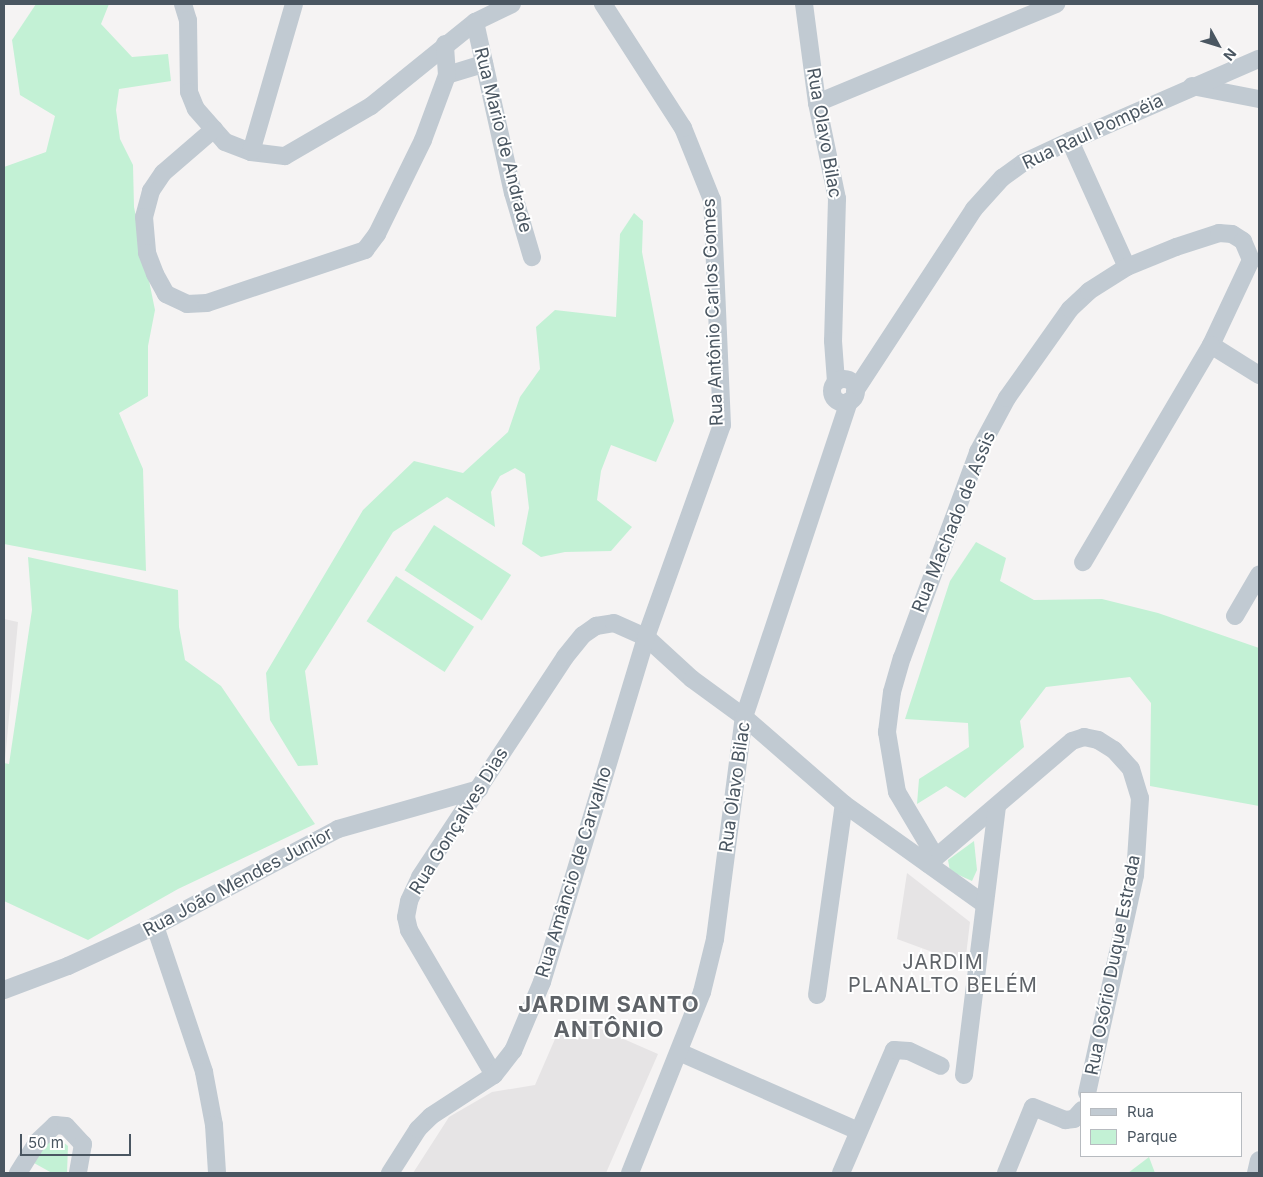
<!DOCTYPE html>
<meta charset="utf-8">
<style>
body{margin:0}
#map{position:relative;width:1263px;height:1177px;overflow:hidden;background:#f5f3f3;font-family:Inter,sans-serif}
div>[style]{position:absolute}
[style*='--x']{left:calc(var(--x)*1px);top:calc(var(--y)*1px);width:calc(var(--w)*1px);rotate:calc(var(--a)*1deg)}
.education>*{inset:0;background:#e6e4e5}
.green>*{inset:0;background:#c3f1d5;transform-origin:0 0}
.street>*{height:18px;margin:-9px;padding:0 9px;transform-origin:9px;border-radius:9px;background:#c1cad2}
.street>.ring{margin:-9px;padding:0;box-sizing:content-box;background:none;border:18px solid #c1cad2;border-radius:50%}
span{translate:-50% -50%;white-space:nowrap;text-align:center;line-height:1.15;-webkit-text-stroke:4px #fff;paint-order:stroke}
.street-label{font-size:18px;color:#4a5661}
.quarter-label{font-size:20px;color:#5f6368;letter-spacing:1px}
.district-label{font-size:22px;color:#5f6368;font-weight:700;letter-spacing:1px}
.frame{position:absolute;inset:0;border:5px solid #4a5661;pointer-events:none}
.legend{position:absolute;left:1080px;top:1092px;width:162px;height:65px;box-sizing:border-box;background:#fff;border:1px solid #b7bbc0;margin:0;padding:6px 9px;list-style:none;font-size:15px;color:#4a5661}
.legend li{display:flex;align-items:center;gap:10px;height:25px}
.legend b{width:25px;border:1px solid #b7bbc0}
.north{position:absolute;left:1193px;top:20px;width:50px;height:50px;-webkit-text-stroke:4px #fff;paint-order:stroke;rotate:129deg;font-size:14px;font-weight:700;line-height:20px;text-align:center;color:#4a5661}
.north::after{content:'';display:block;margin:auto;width:18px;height:22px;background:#4a5661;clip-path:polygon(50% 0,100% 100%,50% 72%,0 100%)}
.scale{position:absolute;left:20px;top:1134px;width:111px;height:22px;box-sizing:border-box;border:2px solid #4a5661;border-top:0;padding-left:6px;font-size:15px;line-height:18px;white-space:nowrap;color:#4a5661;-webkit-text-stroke:4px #fff;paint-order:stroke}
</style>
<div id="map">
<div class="education">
<div style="clip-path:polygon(4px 619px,18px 622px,5px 760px,4px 760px)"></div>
<div style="clip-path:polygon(907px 873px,970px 922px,965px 964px,897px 939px)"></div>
<div style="clip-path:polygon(587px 1023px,658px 1054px,606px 1173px,413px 1173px,449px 1117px,492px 1092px,535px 1085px,558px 1032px,578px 1040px)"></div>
</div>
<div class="green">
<div style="clip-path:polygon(36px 4px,109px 4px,101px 24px,132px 57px,168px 54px,171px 81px,119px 89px,116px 110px,120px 139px,133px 165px,134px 207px,155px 310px,148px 346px,148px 396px,119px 413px,143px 469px,146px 571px,4px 544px,4px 167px,46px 152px,55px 116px,20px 95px,12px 40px)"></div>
<div style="clip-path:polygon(634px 213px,643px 221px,642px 252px,674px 421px,656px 462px,611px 445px,601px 471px,597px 500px,632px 527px,611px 551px,565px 552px,541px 557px,522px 544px,529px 508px,525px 474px,515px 468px,500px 476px,491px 492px,495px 527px,447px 497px,393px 532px,305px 671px,318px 765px,298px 766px,270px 720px,266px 673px,363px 510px,414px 461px,463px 473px,508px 432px,520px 397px,540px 369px,536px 327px,555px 310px,616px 317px,620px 234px)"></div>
<div style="left:434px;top:525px;width:92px;height:54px;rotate:33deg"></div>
<div style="clip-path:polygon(976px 542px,1006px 558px,1000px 581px,1034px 600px,1102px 599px,1158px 613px,1259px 648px,1259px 806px,1150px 786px,1151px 703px,1130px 677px,1046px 687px,1020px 721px,1024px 747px,965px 798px,946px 786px,917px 804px,919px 779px,969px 747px,968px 723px,905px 719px,950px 581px)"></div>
<div style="clip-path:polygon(28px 557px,178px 590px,179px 627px,185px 660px,221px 686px,315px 824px,178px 889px,88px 940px,4px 901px,4px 763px,9px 764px,32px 610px)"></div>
<div style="left:396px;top:576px;width:93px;height:54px;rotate:33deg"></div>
<div style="clip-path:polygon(974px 841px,977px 870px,972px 881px,950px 871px,948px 860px)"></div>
<div style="clip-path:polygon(57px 1137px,68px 1146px,67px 1173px,52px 1173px,34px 1163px,44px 1145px)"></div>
<div style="clip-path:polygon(1149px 1157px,1155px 1173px,1128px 1173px)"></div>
</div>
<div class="street">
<div style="--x:183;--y:4;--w:17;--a:73"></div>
<div style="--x:188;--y:20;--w:72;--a:89.2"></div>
<div style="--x:189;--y:92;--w:18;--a:68"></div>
<div style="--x:196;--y:109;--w:44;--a:48.7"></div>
<div style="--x:225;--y:142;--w:28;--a:21"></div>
<div style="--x:251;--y:152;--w:34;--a:7"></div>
<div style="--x:285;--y:156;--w:99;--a:-30.2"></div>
<div style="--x:371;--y:106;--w:134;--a:-38.9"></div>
<div style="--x:475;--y:22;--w:41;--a:-25.9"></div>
<div style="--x:804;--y:4;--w:100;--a:82.5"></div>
<div style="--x:817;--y:103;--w:98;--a:78.2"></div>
<div style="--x:837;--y:199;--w:142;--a:91.6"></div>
<div style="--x:833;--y:341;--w:41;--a:85.8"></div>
<div style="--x:475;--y:22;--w:175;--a:77.5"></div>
<div style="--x:513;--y:193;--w:67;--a:73.5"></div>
<div style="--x:447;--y:75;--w:39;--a:-17"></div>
<div style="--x:1192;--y:86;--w:68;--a:11"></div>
<div style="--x:817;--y:103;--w:259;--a:-22.5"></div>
<div style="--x:214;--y:129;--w:67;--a:139.2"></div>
<div style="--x:163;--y:173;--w:22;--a:124"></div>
<div style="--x:151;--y:191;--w:27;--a:105"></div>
<div style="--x:144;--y:217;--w:36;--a:85"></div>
<div style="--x:147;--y:253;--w:22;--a:69"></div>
<div style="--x:155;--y:274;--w:23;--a:61"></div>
<div style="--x:166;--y:294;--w:23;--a:25"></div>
<div style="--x:187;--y:304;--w:20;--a:-3"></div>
<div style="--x:207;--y:303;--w:167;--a:-18.5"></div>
<div style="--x:365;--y:250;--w:20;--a:-53"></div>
<div style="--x:377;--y:234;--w:105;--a:-63.9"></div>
<div style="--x:423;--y:140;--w:69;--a:-69.7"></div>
<div style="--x:447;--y:75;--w:31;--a:-94"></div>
<div style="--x:1070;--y:141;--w:138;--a:65.7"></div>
<div style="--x:251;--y:152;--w:154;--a:-73.8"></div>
<div style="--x:1211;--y:345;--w:57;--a:32"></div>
<div class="ring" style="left:832px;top:379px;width:6px;height:6px"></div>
<div style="--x:855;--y:391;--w:217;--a:-56.8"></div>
<div style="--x:974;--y:209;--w:42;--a:-47.9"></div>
<div style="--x:1002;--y:178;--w:26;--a:-36"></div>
<div style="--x:1023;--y:163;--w:52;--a:-25.1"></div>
<div style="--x:1070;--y:141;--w:206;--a:-23.5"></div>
<div style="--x:1235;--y:616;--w:48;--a:-59.7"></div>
<div style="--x:935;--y:856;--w:74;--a:-120.7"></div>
<div style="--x:897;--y:792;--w:61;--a:-99.5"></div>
<div style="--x:887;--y:732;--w:40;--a:-82.9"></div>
<div style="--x:892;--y:692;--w:35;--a:-74"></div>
<div style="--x:902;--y:658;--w:220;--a:-69.7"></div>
<div style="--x:978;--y:452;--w:61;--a:-61.8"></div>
<div style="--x:1007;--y:398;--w:109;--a:-54.7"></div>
<div style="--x:1070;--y:309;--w:26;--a:-43"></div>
<div style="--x:1089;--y:291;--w:45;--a:-32.3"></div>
<div style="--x:1127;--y:267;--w:53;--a:-22.2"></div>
<div style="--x:1176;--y:247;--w:45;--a:-18"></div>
<div style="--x:1219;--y:233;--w:13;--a:4"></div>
<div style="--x:1232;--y:234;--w:13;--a:32"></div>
<div style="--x:1243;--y:241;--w:21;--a:67"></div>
<div style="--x:1251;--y:260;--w:94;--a:115.2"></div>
<div style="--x:1211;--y:345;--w:252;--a:120.5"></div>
<div style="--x:928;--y:864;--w:189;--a:-40.5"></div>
<div style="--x:1072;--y:741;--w:13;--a:-18"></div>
<div style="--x:1084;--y:737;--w:14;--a:12"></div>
<div style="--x:1098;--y:740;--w:19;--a:32"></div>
<div style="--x:1114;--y:750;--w:25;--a:48"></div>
<div style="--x:1131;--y:769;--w:30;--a:73"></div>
<div style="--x:1140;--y:798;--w:77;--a:93.7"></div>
<div style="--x:1135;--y:875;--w:223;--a:102.4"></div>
<div style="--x:155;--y:926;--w:154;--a:71.4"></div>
<div style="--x:204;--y:1072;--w:54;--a:79.3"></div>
<div style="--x:214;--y:1125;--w:48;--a:86.4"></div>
<div style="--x:4;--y:990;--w:68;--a:-20.6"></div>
<div style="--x:68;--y:966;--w:96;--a:-24.7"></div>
<div style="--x:155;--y:926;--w:207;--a:-27.9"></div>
<div style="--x:338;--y:829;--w:147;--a:-15.8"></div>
<div style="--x:817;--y:995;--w:193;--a:-82"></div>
<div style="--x:679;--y:1052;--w:196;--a:23.8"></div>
<div style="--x:494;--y:1075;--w:168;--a:-120.4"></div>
<div style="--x:409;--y:930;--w:13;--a:-103"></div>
<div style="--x:406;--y:917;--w:16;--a:-79"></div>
<div style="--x:409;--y:901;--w:26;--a:-65"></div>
<div style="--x:420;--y:877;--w:263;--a:-56.6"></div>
<div style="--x:565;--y:657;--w:28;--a:-51"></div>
<div style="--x:583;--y:635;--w:16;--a:-35"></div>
<div style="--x:596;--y:626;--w:18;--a:-9"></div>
<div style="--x:614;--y:623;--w:35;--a:24"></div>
<div style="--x:646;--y:637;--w:62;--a:42.4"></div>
<div style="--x:692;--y:679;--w:64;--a:36.2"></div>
<div style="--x:744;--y:717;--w:133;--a:41"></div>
<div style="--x:844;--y:804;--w:171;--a:35.5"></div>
<div style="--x:964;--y:1075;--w:270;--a:-83"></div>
<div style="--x:18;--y:1173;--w:36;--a:-58"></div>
<div style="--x:37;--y:1142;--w:25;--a:-43"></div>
<div style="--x:55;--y:1125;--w:11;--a:5"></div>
<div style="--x:66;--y:1126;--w:25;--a:47"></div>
<div style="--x:83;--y:1144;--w:29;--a:100"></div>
<div style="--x:390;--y:1173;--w:52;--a:-57.5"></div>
<div style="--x:418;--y:1129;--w:18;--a:-45"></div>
<div style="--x:431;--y:1116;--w:75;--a:-33.1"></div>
<div style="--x:494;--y:1075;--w:31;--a:-52"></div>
<div style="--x:513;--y:1051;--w:75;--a:-67.2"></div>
<div style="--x:542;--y:982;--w:360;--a:-73.2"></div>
<div style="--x:646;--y:637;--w:225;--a:-70.3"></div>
<div style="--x:722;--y:425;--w:225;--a:-92.5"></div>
<div style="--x:712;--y:200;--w:78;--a:-111.9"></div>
<div style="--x:683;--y:128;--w:148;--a:-122.8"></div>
<div style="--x:630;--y:1173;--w:195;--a:-68.3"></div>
<div style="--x:702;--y:992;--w:55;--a:-76.2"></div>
<div style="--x:715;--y:939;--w:224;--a:-82.6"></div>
<div style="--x:744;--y:717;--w:333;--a:-71.6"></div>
<div style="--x:841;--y:1173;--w:134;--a:-66.7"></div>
<div style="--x:894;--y:1050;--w:15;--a:4"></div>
<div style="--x:909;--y:1051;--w:35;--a:25"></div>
<div style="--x:1006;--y:1173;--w:71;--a:-67.8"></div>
<div style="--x:1033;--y:1107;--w:35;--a:22"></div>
<div style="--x:1065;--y:1120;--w:9;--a:-6"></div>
<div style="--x:1074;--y:1119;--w:12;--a:-48"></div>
<div style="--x:1256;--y:1173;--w:13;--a:-77"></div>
</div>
<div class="street-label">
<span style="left:1093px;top:132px;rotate:-25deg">Rua Raul Pompéia</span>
<span style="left:824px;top:133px;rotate:80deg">Rua Olavo Bilac</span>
<span style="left:503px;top:140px;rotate:76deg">Rua Mario de Andrade</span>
<span style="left:713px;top:312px;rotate:-92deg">Rua Antônio Carlos Gomes</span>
<span style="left:954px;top:522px;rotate:-68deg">Rua Machado de Assis</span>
<span style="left:735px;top:787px;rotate:-82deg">Rua Olavo Bilac</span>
<span style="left:459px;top:821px;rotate:-58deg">Rua Gonçalves Dias</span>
<span style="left:574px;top:872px;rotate:-73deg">Rua Amâncio de Carvalho</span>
<span style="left:238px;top:882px;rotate:-28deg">Rua João Mendes Junior</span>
<span style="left:1113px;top:965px;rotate:-79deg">Rua Osório Duque Estrada</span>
</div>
<div class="quarter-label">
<span style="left:943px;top:974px">JARDIM<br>PLANALTO BELÉM</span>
</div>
<div class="district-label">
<span style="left:609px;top:1017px">JARDIM SANTO<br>ANTÔNIO</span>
</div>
<div class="frame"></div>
<ul class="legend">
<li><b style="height:6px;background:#c1cad2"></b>Rua</li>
<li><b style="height:14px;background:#c3f1d5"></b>Parque</li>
</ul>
<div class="north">N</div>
<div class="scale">50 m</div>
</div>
